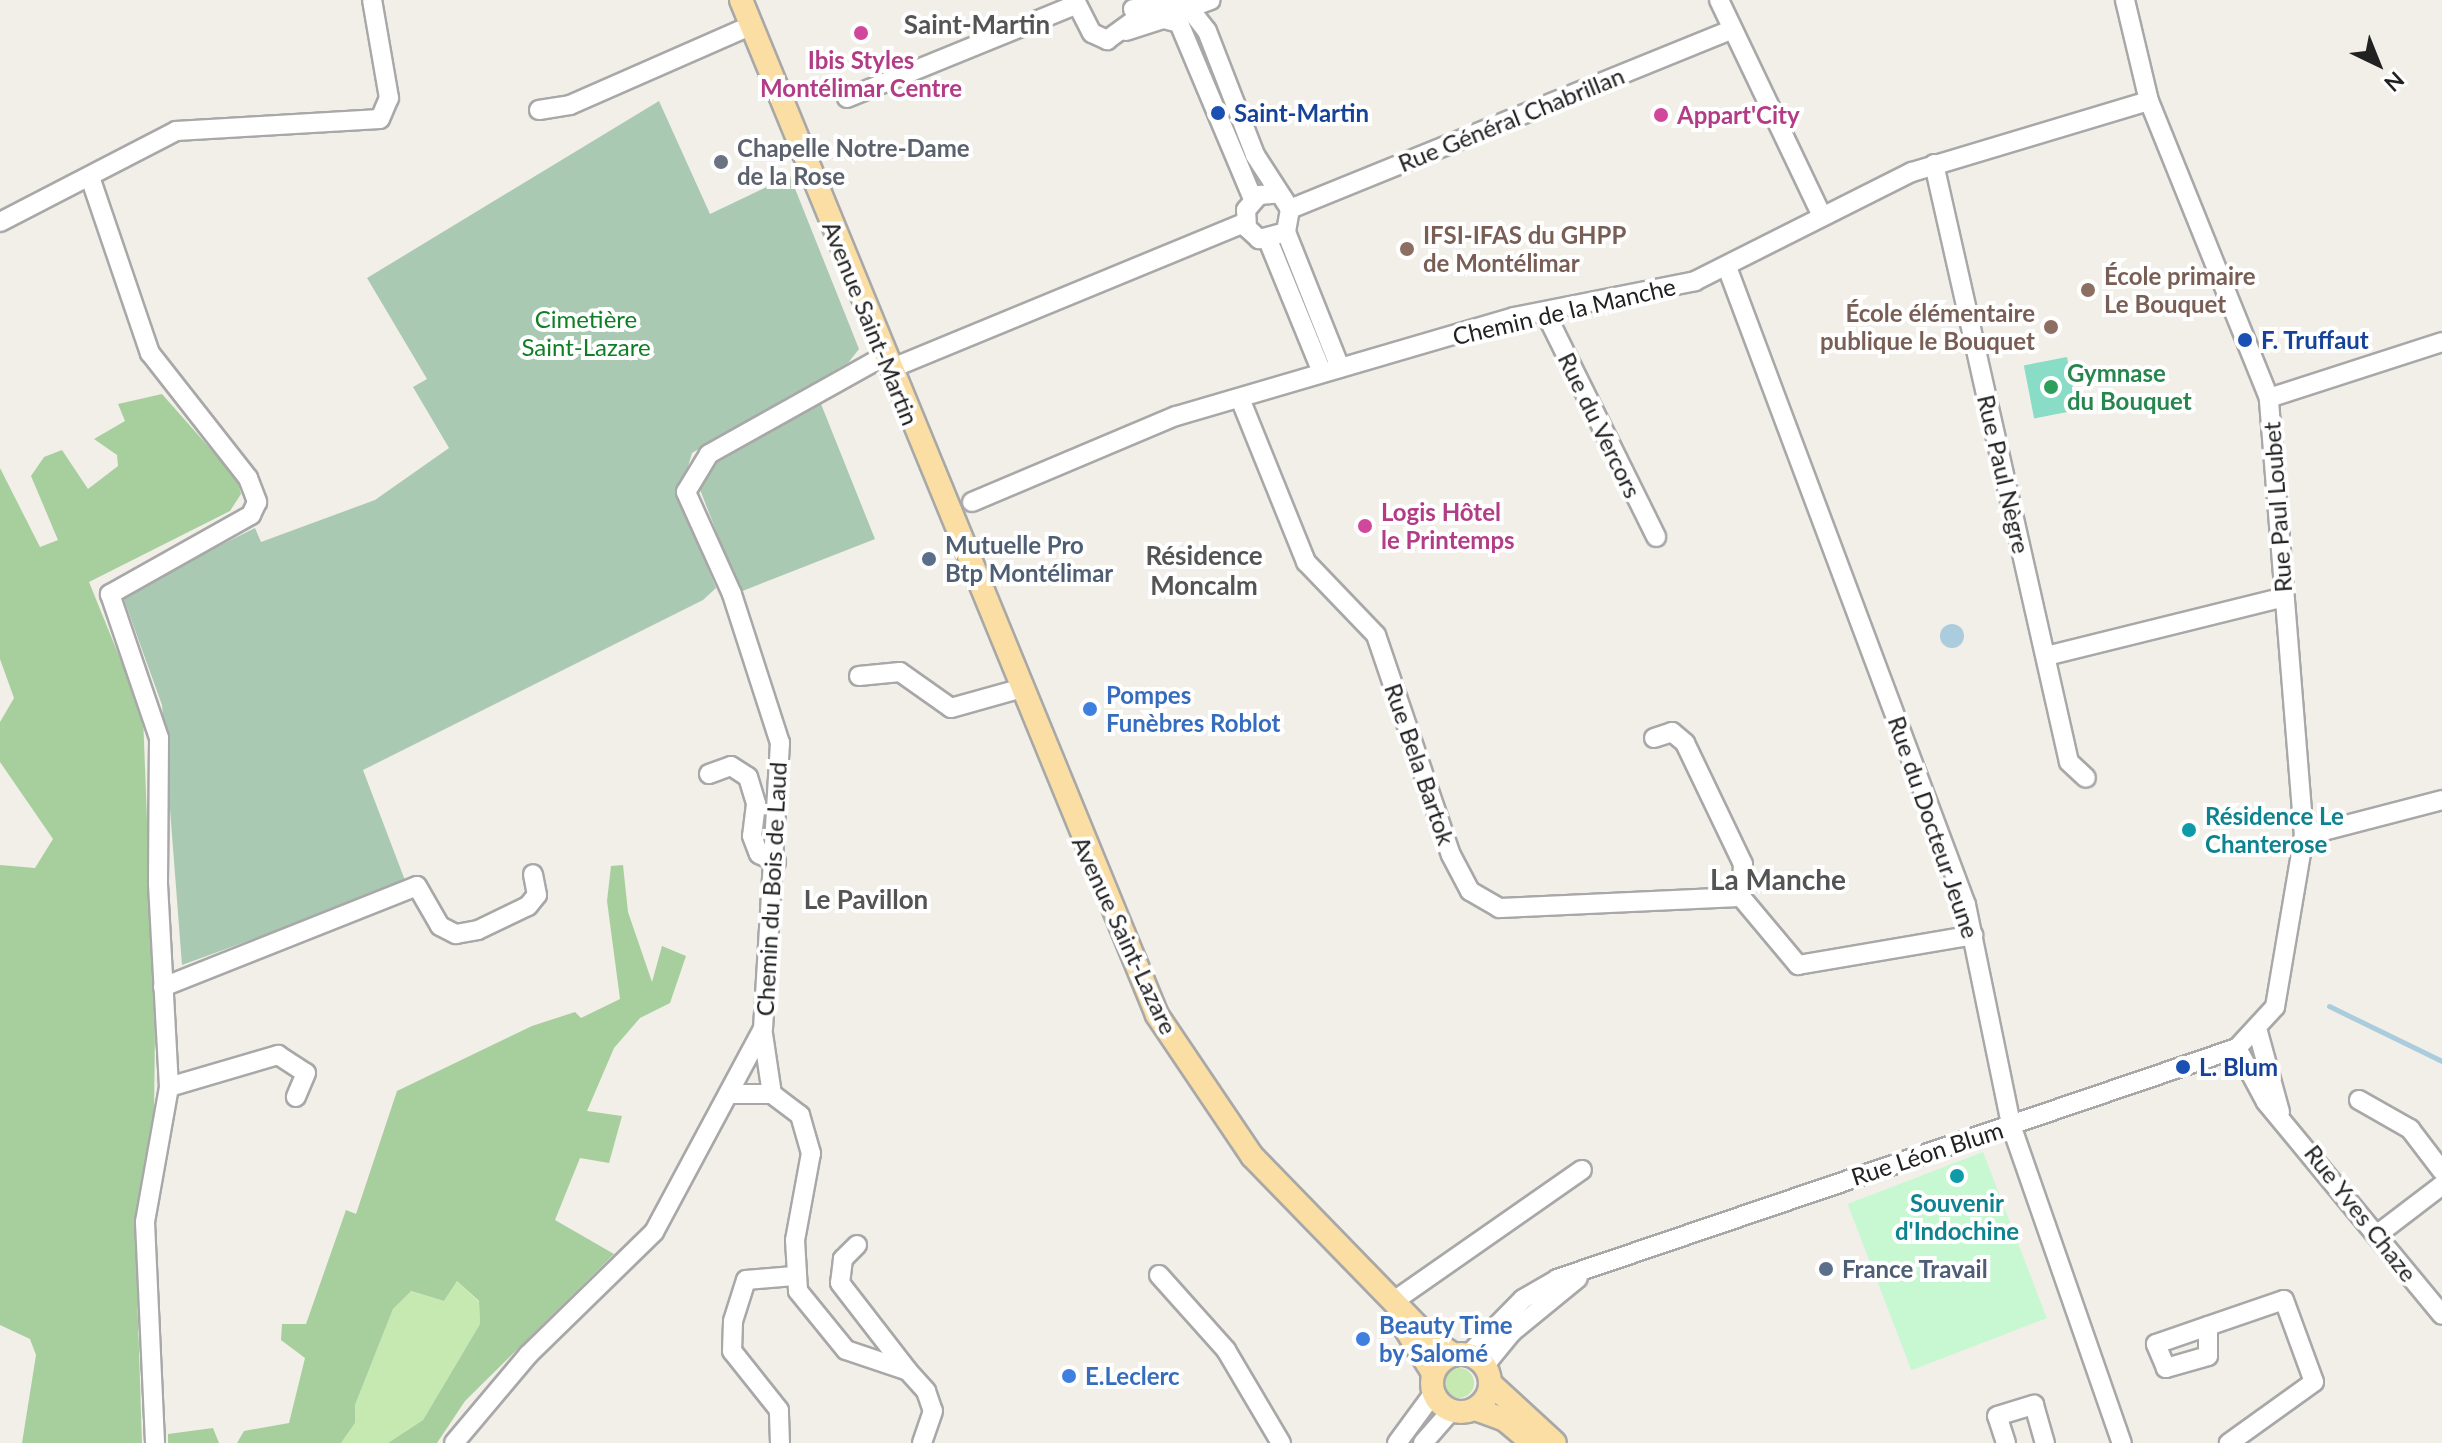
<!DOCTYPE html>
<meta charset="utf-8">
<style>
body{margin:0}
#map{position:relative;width:2442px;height:1443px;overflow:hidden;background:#f1efe8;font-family:Lato,sans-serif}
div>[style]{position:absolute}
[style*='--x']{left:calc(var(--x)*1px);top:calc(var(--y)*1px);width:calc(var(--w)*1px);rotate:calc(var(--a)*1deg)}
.grass>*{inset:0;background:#c5e9b0}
.round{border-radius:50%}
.forest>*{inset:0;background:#a7cf9e}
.cemetery>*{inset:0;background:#a9c9b2}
.park>*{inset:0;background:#c7f8d1;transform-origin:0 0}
.pitch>*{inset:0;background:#89ddc6;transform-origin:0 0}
.water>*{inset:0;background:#acd}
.stream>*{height:5px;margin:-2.5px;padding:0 2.5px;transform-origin:2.5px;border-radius:2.5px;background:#acd}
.roads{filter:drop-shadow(2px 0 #a8a8a8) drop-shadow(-2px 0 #a8a8a8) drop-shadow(0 2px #a8a8a8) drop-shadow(0 -2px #a8a8a8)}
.minor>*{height:18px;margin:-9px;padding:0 9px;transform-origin:9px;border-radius:9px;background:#fff}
.major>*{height:22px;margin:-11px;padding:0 11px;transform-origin:11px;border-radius:11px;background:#fadea4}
.major>.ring{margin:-11px;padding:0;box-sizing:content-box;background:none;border:22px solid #fadea4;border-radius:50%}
.dots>*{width:22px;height:22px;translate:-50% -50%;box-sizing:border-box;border:4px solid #fff;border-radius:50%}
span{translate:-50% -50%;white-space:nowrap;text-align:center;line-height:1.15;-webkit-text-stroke:8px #fff;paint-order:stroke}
.hotel-label{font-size:24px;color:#b23c85;font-weight:700}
.left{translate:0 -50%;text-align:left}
.transit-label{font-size:24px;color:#164399;font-weight:700}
.street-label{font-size:24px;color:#212121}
.worship-label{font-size:24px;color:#5b616d;font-weight:700}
.education-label{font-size:24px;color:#785e54;font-weight:700}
.right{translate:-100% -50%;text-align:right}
.park-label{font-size:24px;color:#0f7f25}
.leisure-label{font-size:24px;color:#27864d;font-weight:700}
.service-label{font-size:24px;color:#4e5e75;font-weight:700}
.shop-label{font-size:24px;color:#366cbe;font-weight:700}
.culture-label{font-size:24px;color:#0d838f;font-weight:700}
.neighbourhood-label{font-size:26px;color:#545454;font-weight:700}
.quarter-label{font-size:28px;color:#545454;font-weight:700}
.north{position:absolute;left:2338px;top:24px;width:80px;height:80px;-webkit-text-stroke:6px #fff;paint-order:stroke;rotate:137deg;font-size:22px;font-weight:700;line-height:32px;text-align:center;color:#212121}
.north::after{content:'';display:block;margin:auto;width:28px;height:36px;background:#212121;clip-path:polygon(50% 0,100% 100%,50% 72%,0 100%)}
</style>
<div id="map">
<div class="grass">
<div style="clip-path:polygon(457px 1281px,479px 1302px,480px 1324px,423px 1420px,388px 1443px,341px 1443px,355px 1423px,355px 1405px,393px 1309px,410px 1291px,444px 1301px)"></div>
<div class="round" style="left:1444px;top:1368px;width:30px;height:30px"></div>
</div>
<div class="forest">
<div style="clip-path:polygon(162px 394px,237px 479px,241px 494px,230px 511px,89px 582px,143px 715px,155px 1029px,154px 1114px,135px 1226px,142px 1443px,22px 1443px,36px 1355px,30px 1339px,0 1325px,0 865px,35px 868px,53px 839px,0 762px,0 722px,14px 698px,0 659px,0 468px,40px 547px,58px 540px,31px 476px,44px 457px,62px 450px,88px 489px,118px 466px,117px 455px,94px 439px,125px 421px,118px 404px)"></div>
<div style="clip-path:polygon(623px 865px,628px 912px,652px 982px,662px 946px,686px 956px,670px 1003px,640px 1018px,614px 1048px,587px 1111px,622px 1116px,609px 1163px,580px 1158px,555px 1220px,614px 1254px,465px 1401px,437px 1443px,388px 1443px,423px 1420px,480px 1324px,479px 1301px,457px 1281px,444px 1301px,411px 1291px,393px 1309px,355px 1405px,355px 1423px,341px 1443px,237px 1443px,244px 1431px,289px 1423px,305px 1358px,281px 1340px,282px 1324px,306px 1324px,346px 1210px,356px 1214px,397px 1091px,532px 1026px,575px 1012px,581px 1018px,620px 999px,607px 901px,611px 866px)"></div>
<div style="clip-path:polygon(213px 1428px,219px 1443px,168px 1443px,168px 1434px)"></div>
</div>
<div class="cemetery">
<div style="clip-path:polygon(659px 101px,710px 214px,790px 176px,859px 349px,848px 363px,692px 453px,679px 497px,716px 588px,703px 600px,363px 770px,406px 883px,182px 965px,162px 705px,122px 594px,255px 528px,261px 542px,375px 500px,449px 448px,413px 387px,427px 379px,367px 278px)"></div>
<div style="clip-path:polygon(819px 399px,875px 539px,740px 592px,697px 482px,717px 456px)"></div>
</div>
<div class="park">
<div style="left:1983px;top:1152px;width:178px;height:145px;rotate:69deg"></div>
</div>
<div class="pitch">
<div style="left:2067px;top:357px;width:54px;height:44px;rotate:79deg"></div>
</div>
<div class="water">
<div class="round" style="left:1940px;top:624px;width:24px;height:24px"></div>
</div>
<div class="stream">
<div style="--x:2329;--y:1006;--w:126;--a:26"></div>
</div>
<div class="roads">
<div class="minor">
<div style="--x:1075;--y:0;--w:37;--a:63"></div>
<div style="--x:1092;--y:33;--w:17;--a:25"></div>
<div style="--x:1107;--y:40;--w:31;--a:-36"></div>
<div style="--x:1719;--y:0;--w:237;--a:64.5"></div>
<div style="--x:1189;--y:8;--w:23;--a:-20"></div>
<div style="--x:1133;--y:9;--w:56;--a:-1"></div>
<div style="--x:1189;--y:8;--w:29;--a:52"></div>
<div style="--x:1207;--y:31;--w:133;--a:68.8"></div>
<div style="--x:1255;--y:155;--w:64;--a:57.1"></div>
<div style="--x:1290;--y:209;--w:23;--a:100"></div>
<div style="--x:1286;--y:232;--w:28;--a:165"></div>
<div style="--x:1259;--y:239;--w:16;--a:-137"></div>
<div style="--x:1247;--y:228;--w:18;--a:-93"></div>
<div style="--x:1246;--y:210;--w:20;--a:-49"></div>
<div style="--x:1259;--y:195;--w:16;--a:-4"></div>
<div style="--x:1126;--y:31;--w:40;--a:-18"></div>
<div style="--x:1164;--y:19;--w:16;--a:15"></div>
<div style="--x:1179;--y:23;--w:191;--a:67.2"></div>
<div style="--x:847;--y:98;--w:248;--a:-22.2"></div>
<div style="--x:539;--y:110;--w:31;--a:-9"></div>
<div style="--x:570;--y:105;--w:199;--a:-23.7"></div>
<div style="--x:1934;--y:164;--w:613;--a:77.28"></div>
<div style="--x:2069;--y:762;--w:23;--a:43"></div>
<div style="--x:91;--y:180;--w:183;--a:71.2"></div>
<div style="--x:150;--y:353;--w:159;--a:51.9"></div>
<div style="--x:248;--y:478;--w:26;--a:69"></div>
<div style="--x:257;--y:502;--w:14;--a:115"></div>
<div style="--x:251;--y:515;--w:162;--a:150.7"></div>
<div style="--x:110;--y:594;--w:152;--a:71.2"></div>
<div style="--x:159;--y:738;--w:146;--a:90.4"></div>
<div style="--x:158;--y:884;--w:203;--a:86.9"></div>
<div style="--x:169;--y:1087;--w:137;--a:100.1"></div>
<div style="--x:145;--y:1222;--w:221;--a:87.4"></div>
<div style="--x:1290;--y:209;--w:476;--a:-22.1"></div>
<div style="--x:0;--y:222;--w:198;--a:-27.3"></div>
<div style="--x:176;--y:131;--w:204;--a:-3.4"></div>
<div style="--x:380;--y:119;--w:23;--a:-67"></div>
<div style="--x:389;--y:98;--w:99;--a:-99.8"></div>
<div style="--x:1286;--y:232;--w:146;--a:68.3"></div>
<div style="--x:1268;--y:240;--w:143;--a:67.8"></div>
<div style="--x:1727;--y:267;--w:681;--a:69.46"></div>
<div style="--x:1966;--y:905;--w:225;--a:78.4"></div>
<div style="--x:2011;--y:1125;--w:337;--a:70.8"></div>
<div style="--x:1545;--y:312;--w:251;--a:63.7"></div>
<div style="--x:890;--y:369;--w:384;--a:-22.4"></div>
<div style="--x:2269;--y:398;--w:182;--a:-17.9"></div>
<div style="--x:1241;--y:401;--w:174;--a:68"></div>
<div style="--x:1306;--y:562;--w:101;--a:46.2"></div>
<div style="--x:1376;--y:635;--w:232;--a:71.2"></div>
<div style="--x:1451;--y:855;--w:41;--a:62.2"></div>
<div style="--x:1470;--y:891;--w:34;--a:30"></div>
<div style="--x:1499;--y:908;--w:242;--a:-2.6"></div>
<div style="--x:1741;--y:897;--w:89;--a:50"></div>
<div style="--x:1798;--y:965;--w:178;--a:-9.7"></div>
<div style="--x:972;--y:502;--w:221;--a:-22.9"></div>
<div style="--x:1176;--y:416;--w:352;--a:-16.3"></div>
<div style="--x:1514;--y:317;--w:185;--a:-11.2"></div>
<div style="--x:1695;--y:281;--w:243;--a:-26.7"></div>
<div style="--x:1912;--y:172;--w:247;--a:-16.7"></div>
<div style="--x:2046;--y:656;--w:245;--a:-13.9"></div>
<div style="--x:859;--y:676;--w:41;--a:-5.6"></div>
<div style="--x:900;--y:672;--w:62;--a:35.2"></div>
<div style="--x:951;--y:708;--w:71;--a:-15.6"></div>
<div style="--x:1654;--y:738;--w:19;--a:-18"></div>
<div style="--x:1672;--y:732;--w:17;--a:40"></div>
<div style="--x:1685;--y:743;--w:134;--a:64.4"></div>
<div style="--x:1743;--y:864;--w:33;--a:93"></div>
<div style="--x:709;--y:774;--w:23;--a:-20"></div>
<div style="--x:731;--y:766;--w:20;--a:33"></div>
<div style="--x:748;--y:777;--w:28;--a:73"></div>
<div style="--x:756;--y:804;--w:32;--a:97"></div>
<div style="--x:752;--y:836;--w:19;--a:69"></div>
<div style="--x:759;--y:854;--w:19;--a:25"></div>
<div style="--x:2304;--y:836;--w:143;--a:-14.6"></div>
<div style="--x:163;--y:987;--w:273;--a:-21.7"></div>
<div style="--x:417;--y:886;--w:46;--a:60.1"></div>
<div style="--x:440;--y:926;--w:18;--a:27"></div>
<div style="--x:456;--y:934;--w:22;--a:-10"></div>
<div style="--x:478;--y:930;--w:55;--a:-25.6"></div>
<div style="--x:528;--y:906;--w:14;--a:-51"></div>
<div style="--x:537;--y:895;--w:21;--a:-101"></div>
<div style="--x:2258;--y:1032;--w:83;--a:74.6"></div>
<div style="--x:763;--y:1034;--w:61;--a:81.5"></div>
<div style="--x:2237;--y:1048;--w:61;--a:61.8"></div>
<div style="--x:2266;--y:1102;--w:276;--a:50.4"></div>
<div style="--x:169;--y:1087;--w:114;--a:-16.4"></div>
<div style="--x:278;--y:1055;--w:33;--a:33"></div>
<div style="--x:306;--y:1073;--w:26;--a:113"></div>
<div style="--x:729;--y:1094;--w:43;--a:0"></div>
<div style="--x:772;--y:1094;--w:35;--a:37"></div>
<div style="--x:800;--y:1115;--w:40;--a:74"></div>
<div style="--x:811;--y:1153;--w:88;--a:100.4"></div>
<div style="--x:795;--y:1240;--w:51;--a:86.6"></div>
<div style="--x:798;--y:1291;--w:76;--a:50.9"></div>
<div style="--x:846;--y:1350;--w:65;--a:18.7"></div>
<div style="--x:908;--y:1371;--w:27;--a:48"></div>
<div style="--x:926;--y:1391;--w:21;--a:71"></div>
<div style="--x:933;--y:1411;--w:34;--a:109"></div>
<div style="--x:2359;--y:1100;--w:59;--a:29.6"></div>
<div style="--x:2410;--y:1129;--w:53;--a:52.7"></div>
<div style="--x:2378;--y:1234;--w:81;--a:-37.4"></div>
<div style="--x:857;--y:1245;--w:20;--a:135"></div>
<div style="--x:843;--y:1259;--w:24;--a:97"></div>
<div style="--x:840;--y:1283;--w:111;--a:52.3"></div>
<div style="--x:1159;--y:1275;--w:101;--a:48.2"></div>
<div style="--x:1226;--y:1350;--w:108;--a:59.4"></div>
<div style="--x:1394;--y:1301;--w:229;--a:-34.9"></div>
<div style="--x:2208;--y:1326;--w:30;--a:90"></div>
<div style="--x:2208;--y:1356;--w:44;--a:164.1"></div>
<div style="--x:2166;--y:1368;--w:26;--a:-113"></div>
<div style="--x:2156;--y:1344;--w:55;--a:-19.1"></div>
<div style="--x:2208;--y:1326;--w:80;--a:-18.9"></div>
<div style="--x:2284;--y:1300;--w:87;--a:69.9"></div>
<div style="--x:2314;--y:1382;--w:105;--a:144.3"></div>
<div style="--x:1468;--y:1355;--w:78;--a:-45.5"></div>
<div style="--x:1523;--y:1299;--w:39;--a:-30"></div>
<div style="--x:1557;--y:1279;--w:718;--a:-18.76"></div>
<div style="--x:2237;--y:1048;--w:56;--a:-47.2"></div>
<div style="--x:2275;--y:1007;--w:173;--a:-80.4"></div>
<div style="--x:2304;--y:836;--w:439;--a:-94.6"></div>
<div style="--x:2269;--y:398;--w:320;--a:-112"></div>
<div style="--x:2149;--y:101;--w:104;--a:-103.4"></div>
<div style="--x:1485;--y:1365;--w:43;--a:-50.7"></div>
<div style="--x:1512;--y:1332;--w:85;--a:-39.3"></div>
<div style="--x:454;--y:1443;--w:115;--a:-49.9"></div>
<div style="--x:528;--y:1355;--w:176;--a:-44.3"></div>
<div style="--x:654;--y:1232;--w:230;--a:-61.8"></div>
<div style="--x:763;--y:1029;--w:287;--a:-86.6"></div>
<div style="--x:780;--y:743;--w:157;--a:-107.9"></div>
<div style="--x:732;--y:594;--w:112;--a:-114.3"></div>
<div style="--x:686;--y:492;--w:44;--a:-58.8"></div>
<div style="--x:709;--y:454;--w:201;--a:-29.2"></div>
<div style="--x:780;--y:1443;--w:33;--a:-92"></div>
<div style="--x:779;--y:1410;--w:75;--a:-128.5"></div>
<div style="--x:732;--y:1351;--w:30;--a:-88"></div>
<div style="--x:733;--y:1321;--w:43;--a:-72.4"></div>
<div style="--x:746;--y:1280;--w:48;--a:-4.8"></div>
<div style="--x:1397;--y:1443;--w:61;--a:-53.7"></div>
<div style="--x:1423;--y:1443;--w:43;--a:-48.8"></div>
<div style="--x:2006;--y:1443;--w:28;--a:-108"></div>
<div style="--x:1997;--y:1416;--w:39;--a:-17"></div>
<div style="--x:2034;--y:1405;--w:40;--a:74"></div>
</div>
<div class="major">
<div style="--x:741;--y:0;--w:1097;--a:67.71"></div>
<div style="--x:1157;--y:1015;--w:170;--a:56"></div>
<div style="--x:1252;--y:1156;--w:254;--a:45.8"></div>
<div style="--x:1429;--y:1338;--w:30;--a:34"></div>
<div style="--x:1398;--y:1317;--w:66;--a:58"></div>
<div class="ring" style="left:1432px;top:1354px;width:36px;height:36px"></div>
<div style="--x:1490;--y:1383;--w:88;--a:42.7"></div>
<div style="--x:1475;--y:1409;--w:32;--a:20"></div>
<div style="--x:1505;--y:1420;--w:35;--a:40"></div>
</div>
</div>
<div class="dots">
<div style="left:861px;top:33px;background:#d1479c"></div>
<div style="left:1218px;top:113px;background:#1a4fb4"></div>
<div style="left:1661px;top:115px;background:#d1479c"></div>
<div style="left:721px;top:162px;background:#6b7280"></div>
<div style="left:1407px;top:249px;background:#8d6e63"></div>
<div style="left:2088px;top:290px;background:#8d6e63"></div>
<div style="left:2051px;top:327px;background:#8d6e63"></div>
<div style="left:2245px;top:340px;background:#1a4fb4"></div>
<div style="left:2051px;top:387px;background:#2e9e5b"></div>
<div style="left:1365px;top:526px;background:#d1479c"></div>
<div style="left:929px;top:559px;background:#5c6f8a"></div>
<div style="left:1090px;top:709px;background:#3f7fe0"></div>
<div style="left:2189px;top:830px;background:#0f9aa8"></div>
<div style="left:2183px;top:1067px;background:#1a4fb4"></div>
<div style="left:1957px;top:1176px;background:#0f9aa8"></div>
<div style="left:1826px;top:1269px;background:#5c6f8a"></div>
<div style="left:1363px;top:1339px;background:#3f7fe0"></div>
<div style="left:1069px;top:1376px;background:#3f7fe0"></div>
</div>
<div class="hotel-label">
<span style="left:861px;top:74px">Ibis Styles<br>Montélimar Centre</span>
<span class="left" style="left:1677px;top:115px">Appart'City</span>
<span class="left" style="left:1381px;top:526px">Logis Hôtel<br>le Printemps</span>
</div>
<div class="transit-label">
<span class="left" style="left:1234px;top:113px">Saint-Martin</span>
<span class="left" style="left:2261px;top:340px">F. Truffaut</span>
<span class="left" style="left:2199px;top:1067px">L. Blum</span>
</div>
<div class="street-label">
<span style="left:1511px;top:119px;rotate:-22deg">Rue Général Chabrillan</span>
<span style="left:1564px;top:311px;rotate:-13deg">Chemin de la Manche</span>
<span style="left:871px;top:323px;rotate:68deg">Avenue Saint-Martin</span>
<span style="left:1600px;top:425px;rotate:64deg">Rue du Vercors</span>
<span style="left:2004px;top:474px;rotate:77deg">Rue Paul Nègre</span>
<span style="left:2277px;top:507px;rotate:-94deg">Rue Paul Loubet</span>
<span style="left:1420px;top:764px;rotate:71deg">Rue Bela Bartok</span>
<span style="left:1934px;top:827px;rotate:71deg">Rue du Docteur Jeune</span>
<span style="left:771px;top:889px;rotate:-87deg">Chemin du Bois de Laud</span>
<span style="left:1125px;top:935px;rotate:65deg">Avenue Saint-Lazare</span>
<span style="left:1927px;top:1153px;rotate:-18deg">Rue Léon Blum</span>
<span style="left:2361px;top:1213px;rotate:52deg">Rue Yves Chaze</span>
</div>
<div class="worship-label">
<span class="left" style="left:737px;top:162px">Chapelle Notre-Dame<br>de la Rose</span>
</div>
<div class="education-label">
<span class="left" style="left:1423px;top:249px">IFSI-IFAS du GHPP<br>de Montélimar</span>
<span class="left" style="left:2104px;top:290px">École primaire<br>Le Bouquet</span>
<span class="right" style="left:2035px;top:327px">École élémentaire<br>publique le Bouquet</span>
</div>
<div class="park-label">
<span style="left:586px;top:333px">Cimetière<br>Saint-Lazare</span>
</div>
<div class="leisure-label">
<span class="left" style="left:2067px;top:387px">Gymnase<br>du Bouquet</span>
</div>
<div class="service-label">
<span class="left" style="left:945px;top:559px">Mutuelle Pro<br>Btp Montélimar</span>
<span class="left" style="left:1842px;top:1269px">France Travail</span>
</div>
<div class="shop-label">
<span class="left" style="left:1106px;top:709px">Pompes<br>Funèbres Roblot</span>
<span class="left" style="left:1379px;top:1339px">Beauty Time<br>by Salomé</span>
<span class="left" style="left:1085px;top:1376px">E.Leclerc</span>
</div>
<div class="culture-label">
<span class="left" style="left:2205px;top:830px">Résidence Le<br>Chanterose</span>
<span style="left:1957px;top:1217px">Souvenir<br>d'Indochine</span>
</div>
<div class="neighbourhood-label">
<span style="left:977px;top:25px">Saint-Martin</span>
<span style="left:1204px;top:571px">Résidence<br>Moncalm</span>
<span style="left:866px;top:900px">Le Pavillon</span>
</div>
<div class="quarter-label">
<span style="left:1778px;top:879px">La Manche</span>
</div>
<div class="north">N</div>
</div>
